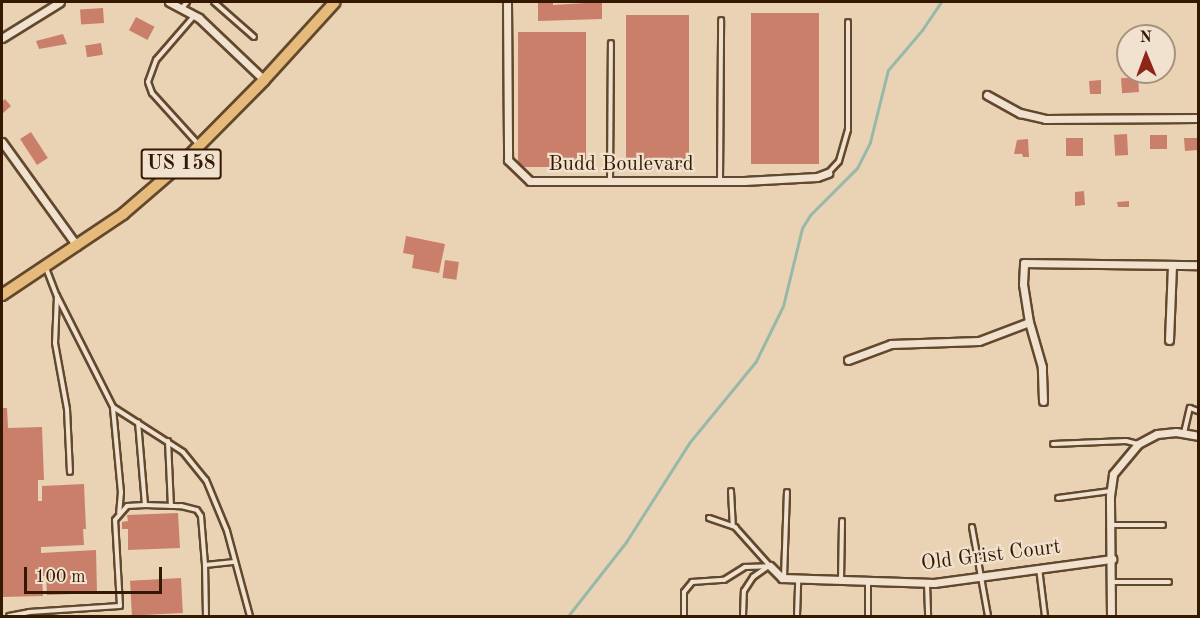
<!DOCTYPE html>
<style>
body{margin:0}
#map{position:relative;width:1200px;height:618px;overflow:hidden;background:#ead3b5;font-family:"Old Standard TT",serif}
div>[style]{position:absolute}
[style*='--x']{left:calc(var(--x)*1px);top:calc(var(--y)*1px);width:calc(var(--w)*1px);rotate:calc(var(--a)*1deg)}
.stream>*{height:3px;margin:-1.5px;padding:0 1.5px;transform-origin:1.5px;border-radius:1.5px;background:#98b9a9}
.building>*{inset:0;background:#c97f6a;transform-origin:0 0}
.roads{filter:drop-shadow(2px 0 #62482d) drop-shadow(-2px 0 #62482d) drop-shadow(0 2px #62482d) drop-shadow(0 -2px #62482d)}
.lane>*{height:4px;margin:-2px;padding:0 2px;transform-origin:2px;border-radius:2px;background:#f1e2cf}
.street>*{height:7px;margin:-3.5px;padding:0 3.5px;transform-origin:3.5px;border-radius:3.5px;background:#f1e2cf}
.primary>*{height:10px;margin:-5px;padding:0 5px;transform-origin:5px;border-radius:5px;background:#e5ba7a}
span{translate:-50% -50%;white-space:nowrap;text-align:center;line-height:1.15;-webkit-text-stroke:4.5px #f1e2cf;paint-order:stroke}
.shield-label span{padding:2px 4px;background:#f1e2cf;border:2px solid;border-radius:4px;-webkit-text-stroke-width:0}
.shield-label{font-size:20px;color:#341900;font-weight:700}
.street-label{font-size:21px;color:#341900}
.frame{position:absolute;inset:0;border:3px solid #341900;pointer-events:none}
.north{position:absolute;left:1116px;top:24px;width:60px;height:60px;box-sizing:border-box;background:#f1e2cf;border:2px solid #a5927c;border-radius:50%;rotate:359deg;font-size:16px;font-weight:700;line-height:24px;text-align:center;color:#341900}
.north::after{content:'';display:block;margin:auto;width:21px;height:27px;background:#8f2418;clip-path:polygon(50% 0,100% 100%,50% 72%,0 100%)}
.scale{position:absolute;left:24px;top:567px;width:138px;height:27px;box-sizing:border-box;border:3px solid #341900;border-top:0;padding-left:8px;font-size:18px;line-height:21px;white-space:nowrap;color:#341900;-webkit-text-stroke:4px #f1e2cf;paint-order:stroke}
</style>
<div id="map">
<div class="stream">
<div style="--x:568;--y:616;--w:94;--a:-51.9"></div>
<div style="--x:626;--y:542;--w:117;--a:-57.5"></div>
<div style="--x:689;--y:443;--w:106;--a:-50.7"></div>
<div style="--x:756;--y:361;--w:61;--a:-63.9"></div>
<div style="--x:783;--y:306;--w:80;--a:-76.3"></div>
<div style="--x:802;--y:228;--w:15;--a:-58"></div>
<div style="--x:810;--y:215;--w:66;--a:-45"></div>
<div style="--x:857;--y:168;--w:29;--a:-63"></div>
<div style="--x:870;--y:142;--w:74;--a:-76"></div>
<div style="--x:888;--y:70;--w:52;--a:-49.6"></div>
<div style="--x:922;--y:30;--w:34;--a:-56"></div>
</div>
<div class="building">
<div style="clip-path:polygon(538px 2px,553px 2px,553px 5px,602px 2px,602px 19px,538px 21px)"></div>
<div style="left:103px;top:8px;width:15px;height:23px;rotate:86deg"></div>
<div style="left:751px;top:13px;width:68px;height:151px"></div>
<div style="left:689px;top:15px;width:152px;height:63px;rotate:90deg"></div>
<div style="left:136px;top:17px;width:21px;height:15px;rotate:28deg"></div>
<div style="left:586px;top:32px;width:135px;height:68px;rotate:90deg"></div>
<div style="clip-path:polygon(63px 34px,67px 44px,39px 49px,36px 41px)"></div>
<div style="left:101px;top:43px;width:12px;height:16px;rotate:81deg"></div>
<div style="left:1138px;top:77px;width:15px;height:17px;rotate:86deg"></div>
<div style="clip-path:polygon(1101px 80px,1101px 94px,1090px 94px,1089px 81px)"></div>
<div style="clip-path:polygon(5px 99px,11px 106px,2px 114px,2px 102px)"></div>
<div style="left:31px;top:132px;width:31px;height:13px;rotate:57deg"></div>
<div style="left:1127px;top:134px;width:21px;height:13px;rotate:87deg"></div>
<div style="left:1150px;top:135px;width:17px;height:14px"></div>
<div style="left:1066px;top:138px;width:17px;height:18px"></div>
<div style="clip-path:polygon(1184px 138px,1198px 138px,1198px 150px,1185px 151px)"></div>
<div style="clip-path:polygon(1028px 139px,1029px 157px,1023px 157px,1022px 154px,1014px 154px,1017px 140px)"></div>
<div style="clip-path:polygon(1084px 191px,1085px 205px,1075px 206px,1075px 192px)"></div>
<div style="clip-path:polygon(1129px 201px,1129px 207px,1118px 207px,1117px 202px)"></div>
<div style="clip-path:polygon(406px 236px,445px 244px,439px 273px,412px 268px,414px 255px,403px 253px)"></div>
<div style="left:445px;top:260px;width:14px;height:18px;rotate:8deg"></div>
<div style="clip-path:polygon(2px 408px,7px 408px,8px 428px,42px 427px,44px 480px,38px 480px,38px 501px,42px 501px,42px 486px,84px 484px,86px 529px,83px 529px,84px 545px,41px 547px,41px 553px,96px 550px,97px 593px,47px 595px,46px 576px,42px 576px,43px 596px,2px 597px)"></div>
<div style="clip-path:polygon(178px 513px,180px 548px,128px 550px,128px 529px,122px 529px,122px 522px,128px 521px,127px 515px)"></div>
<div style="left:181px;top:578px;width:35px;height:51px;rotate:87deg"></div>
</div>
<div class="roads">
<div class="lane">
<div style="--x:214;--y:2;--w:53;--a:41.2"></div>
<div style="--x:182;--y:8;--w:8;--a:-50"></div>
<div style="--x:194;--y:16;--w:58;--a:130.8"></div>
<div style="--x:156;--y:60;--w:23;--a:110"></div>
<div style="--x:148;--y:82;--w:12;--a:70"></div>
<div style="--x:152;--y:93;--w:70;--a:47.9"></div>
<div style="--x:828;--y:173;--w:16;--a:-47"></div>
<div style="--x:839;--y:161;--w:32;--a:-74"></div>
<div style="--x:848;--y:130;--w:108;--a:-90"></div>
<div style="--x:610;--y:180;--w:137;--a:-89.6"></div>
<div style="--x:720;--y:181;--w:161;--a:-89.6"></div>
<div style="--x:46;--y:268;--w:30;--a:69"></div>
<div style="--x:57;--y:296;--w:47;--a:92.4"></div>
<div style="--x:55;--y:343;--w:67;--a:79.7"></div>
<div style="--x:67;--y:409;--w:63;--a:87.3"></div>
<div style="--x:57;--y:296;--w:124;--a:63.2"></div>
<div style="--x:113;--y:407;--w:83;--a:32.7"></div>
<div style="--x:183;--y:452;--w:36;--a:51"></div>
<div style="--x:206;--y:480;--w:55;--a:67.6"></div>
<div style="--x:227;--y:531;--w:88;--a:74.9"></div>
<div style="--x:113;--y:408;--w:84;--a:84.6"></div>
<div style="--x:121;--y:492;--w:21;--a:95"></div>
<div style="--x:1184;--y:433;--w:26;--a:-77"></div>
<div style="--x:1190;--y:408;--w:9;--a:21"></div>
<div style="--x:168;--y:441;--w:65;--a:87.4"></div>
<div style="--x:1053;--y:444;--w:73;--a:-2.4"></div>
<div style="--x:1126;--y:441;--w:12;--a:14"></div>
<div style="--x:731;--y:491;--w:35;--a:87"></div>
<div style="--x:1058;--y:498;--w:53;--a:-7.5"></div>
<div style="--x:145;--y:505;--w:36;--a:2"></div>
<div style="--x:181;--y:506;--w:16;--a:14"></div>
<div style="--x:197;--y:510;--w:7;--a:56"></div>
<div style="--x:201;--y:516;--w:49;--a:85.3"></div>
<div style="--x:709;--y:518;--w:28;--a:19"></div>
<div style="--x:735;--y:527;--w:51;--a:48.2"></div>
<div style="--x:1113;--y:525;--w:50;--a:0"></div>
<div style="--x:972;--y:527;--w:90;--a:79.8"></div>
<div style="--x:1039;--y:568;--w:48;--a:82.9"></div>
<div style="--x:784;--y:577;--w:85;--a:-88"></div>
<div style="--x:841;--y:580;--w:59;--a:-89"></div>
<div style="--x:868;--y:581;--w:35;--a:90"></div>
<div style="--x:1113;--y:582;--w:56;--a:0"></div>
<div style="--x:927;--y:583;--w:33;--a:88"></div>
<div style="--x:9;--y:616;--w:20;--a:-11"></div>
<div style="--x:29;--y:612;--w:91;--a:-3.8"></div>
<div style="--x:120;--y:606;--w:86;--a:-93.3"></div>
<div style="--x:115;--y:520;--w:18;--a:-49"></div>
<div style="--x:127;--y:506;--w:18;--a:-3"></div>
<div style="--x:145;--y:505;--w:83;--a:-94.8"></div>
<div style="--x:206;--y:616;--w:51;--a:-91.1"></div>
<div style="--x:205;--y:565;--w:30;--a:-6"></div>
<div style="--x:684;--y:616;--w:24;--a:-90"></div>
<div style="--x:684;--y:592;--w:13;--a:-51"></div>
<div style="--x:692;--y:582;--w:32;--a:-4"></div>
<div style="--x:724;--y:580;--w:25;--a:-32"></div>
<div style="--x:745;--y:567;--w:25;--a:-2"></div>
<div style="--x:743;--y:616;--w:25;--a:-88"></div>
<div style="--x:744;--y:591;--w:17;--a:-57"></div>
<div style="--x:753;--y:577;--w:19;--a:-35"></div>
<div style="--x:797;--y:616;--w:37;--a:-88"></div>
</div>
<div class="street">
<div style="--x:169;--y:2;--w:34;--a:28"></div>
<div style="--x:199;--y:18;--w:90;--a:43.6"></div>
<div style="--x:507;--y:2;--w:158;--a:89.6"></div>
<div style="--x:508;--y:160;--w:30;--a:44"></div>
<div style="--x:530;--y:181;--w:214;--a:0"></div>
<div style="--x:744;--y:181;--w:73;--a:-3.1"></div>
<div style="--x:817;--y:177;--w:12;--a:-20"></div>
<div style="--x:2;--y:38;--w:68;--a:-31.8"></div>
<div style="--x:987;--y:95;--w:38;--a:29"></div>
<div style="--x:1020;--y:113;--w:26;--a:13"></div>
<div style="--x:1045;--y:119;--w:153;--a:-0.4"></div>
<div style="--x:2;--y:142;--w:128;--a:54.2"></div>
<div style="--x:1169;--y:340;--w:75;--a:-87.7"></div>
<div style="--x:848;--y:360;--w:46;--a:-20.4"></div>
<div style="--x:891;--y:344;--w:88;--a:-2"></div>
<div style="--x:979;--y:341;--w:53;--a:-20.8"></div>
<div style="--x:1043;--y:401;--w:34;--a:-92"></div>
<div style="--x:1042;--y:367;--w:47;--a:-106.1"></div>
<div style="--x:1029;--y:322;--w:38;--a:-99"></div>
<div style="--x:1023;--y:284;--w:21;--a:-87"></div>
<div style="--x:1024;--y:263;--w:174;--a:0.7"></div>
<div style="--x:770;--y:566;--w:17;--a:45"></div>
<div style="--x:782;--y:578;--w:152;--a:1.9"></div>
<div style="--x:934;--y:583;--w:180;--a:-7.7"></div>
<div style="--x:1111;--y:616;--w:120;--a:-90.5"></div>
<div style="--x:1110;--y:496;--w:22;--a:-82"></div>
<div style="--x:1113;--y:474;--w:39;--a:-50"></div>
<div style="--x:1138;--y:444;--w:21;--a:-28"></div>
<div style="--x:1157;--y:434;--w:19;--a:-6"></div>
<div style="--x:1176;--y:432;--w:22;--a:10"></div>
</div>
<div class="primary">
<div style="--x:2;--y:295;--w:146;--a:-33.8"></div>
<div style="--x:123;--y:214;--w:77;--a:-40.8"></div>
<div style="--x:181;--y:164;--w:118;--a:-45.3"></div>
<div style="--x:264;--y:80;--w:105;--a:-47.7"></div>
</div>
</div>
<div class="shield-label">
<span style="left:181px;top:164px">US 158</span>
</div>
<div class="street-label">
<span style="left:621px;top:165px">Budd Boulevard</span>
<span style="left:991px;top:556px;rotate:-7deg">Old Grist Court</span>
</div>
<div class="frame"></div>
<div class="north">N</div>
<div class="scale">100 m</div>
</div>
